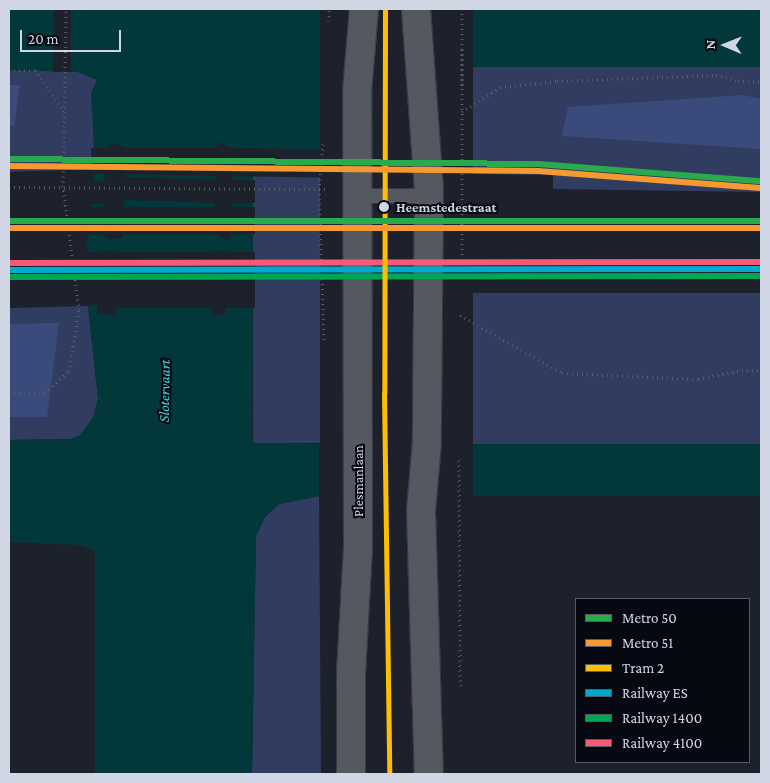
<!DOCTYPE html>
<style>
body{margin:0}
#map{position:relative;width:770px;height:783px;overflow:hidden;background:#1d212c;font-family:"Crimson Pro",serif}
div>[style]{position:absolute}
[style*='--x']{left:calc(var(--x)*1px);top:calc(var(--y)*1px);width:calc(var(--w)*1px);rotate:calc(var(--a)*1deg)}
.green>*{inset:0;background:#303d61;transform-origin:0 0}
.forest>*{inset:0;background:#3a4b7b}
.water>*{inset:0;background:#03383b;transform-origin:0 0}
.pier>*{inset:0;background:#1d212c;transform-origin:0 0}
.path>*{height:3px;margin-top:-1.5px;transform-origin:0;background:repeating-linear-gradient(90deg,#585b63 0 1px,transparent 0 5px)}
.roads{filter:drop-shadow(1px 0 #393c45) drop-shadow(-1px 0 #393c45) drop-shadow(0 1px #393c45) drop-shadow(0 -1px #393c45)}
.lane>*{height:14px;margin:-7px;padding:0 7px;transform-origin:7px;border-radius:7px;background:#545861}
.secondary>*{height:28px;margin:-14px;padding:0 14px;transform-origin:14px;border-radius:14px;background:#545861}
.rail-1>*{height:6px;margin:-3px;padding:0 3px;transform-origin:3px;border-radius:3px;background:#00a9ce}
.rail-2>*{height:6px;margin:-3px;padding:0 3px;transform-origin:3px;border-radius:3px;background:#00a651}
.rail-3>*{height:6px;margin:-3px;padding:0 3px;transform-origin:3px;border-radius:3px;background:#f75a77}
.tram-1>*{height:5px;margin:-2.5px;padding:0 2.5px;transform-origin:2.5px;border-radius:2.5px;background:#ffbf00}
.metro-1>*{height:6px;margin:-3px;padding:0 3px;transform-origin:3px;border-radius:3px;background:#29ab4d}
.metro-2>*{height:6px;margin:-3px;padding:0 3px;transform-origin:3px;border-radius:3px;background:#f69931}
.dots>*{width:14px;height:14px;translate:-50% -50%;box-sizing:border-box;border:2px solid #060911;border-radius:50%}
span{translate:-50% -50%;white-space:nowrap;text-align:center;line-height:1.15;-webkit-text-stroke:4px #060911;paint-order:stroke}
.stop-label{font-size:14px;color:#d0d6e3;font-weight:700}
.left{translate:0 -50%;text-align:left}
.street-label{font-size:14px;color:#d0d6e3}
.water-label{font-size:15px;color:#44d7df;font-style:italic}
.frame{position:absolute;inset:0;border:10px solid #d0d6e3;pointer-events:none}
.legend{position:absolute;left:575px;top:598px;width:175px;height:165px;box-sizing:border-box;background:#060911;border:1px solid #575b65;margin:0;padding:6px 9px;list-style:none;font-size:15px;color:#d0d6e3}
.legend li{display:flex;align-items:center;gap:10px;height:25px}
.legend b{width:25px;border:1px solid #575b65}
.north{position:absolute;left:700px;top:20px;width:50px;height:50px;-webkit-text-stroke:4px #060911;paint-order:stroke;rotate:271deg;font-size:14px;font-weight:700;line-height:20px;text-align:center;color:#d0d6e3}
.north::after{content:'';display:block;margin:auto;width:18px;height:22px;background:#d0d6e3;clip-path:polygon(50% 0,100% 100%,50% 72%,0 100%)}
.scale{position:absolute;left:20px;top:30px;width:101px;height:22px;box-sizing:border-box;border:2px solid #d0d6e3;border-top:0;padding-left:6px;font-size:15px;line-height:18px;white-space:nowrap;color:#d0d6e3;-webkit-text-stroke:4px #060911;paint-order:stroke}
</style>
<div id="map">
<div class="green">
<div style="clip-path:polygon(473px 67px,761px 67px,761px 192px,553px 189px,553px 175px,473px 174px)"></div>
<div style="clip-path:polygon(9px 70px,78px 72px,97px 80px,95px 169px,9px 172px)"></div>
<div style="left:253px;top:173px;width:67px;height:270px"></div>
<div style="left:761px;top:293px;width:152px;height:288px;rotate:90deg"></div>
<div style="clip-path:polygon(88px 306px,98px 399px,93px 418px,80px 435px,71px 439px,9px 440px,9px 308px)"></div>
<div style="clip-path:polygon(319px 496px,321px 774px,252px 774px,256px 536px,265px 517px,279px 504px)"></div>
</div>
<div class="forest">
<div style="clip-path:polygon(9px 85px,20px 85px,14px 126px,9px 126px)"></div>
<div style="clip-path:polygon(743px 95px,761px 99px,761px 149px,562px 136px,568px 107px)"></div>
<div style="clip-path:polygon(59px 323px,47px 417px,9px 417px,9px 324px)"></div>
</div>
<div class="water">
<div style="clip-path:polygon(evenodd,9px 9px,320px 9px,320px 173px,253px 173px,252px 443px,319px 444px,319px 496px,279px 504px,265px 517px,256px 536px,252px 774px,95px 774px,95px 551px,80px 545px,9px 542px,9px 440px,71px 439px,80px 435px,93px 418px,98px 399px,88px 306px,97px 304px,97px 314px,115px 315px,117px 251px,98px 251px,98px 277px,88px 278px,87px 241px,95px 169px,91px 93px,97px 80px,78px 72px,9px 70px,9px 9px,219px 142px,233px 149px,232px 234px,229px 240px,214px 234px,216px 149px,219px 142px,9px 9px,113px 143px,126px 148px,123px 234px,121px 238px,110px 239px,102px 234px,106px 148px,113px 143px,9px 9px,211px 251px,227px 251px,225px 315px,211px 315px,211px 251px)"></div>
<div style="left:473px;top:9px;width:288px;height:58px"></div>
<div style="left:473px;top:444px;width:288px;height:52px"></div>
</div>
<div class="pier">
<div style="left:53px;top:9px;width:18px;height:63px"></div>
<div style="clip-path:polygon(91px 148px,109px 148px,107px 174px,92px 174px)"></div>
<div style="clip-path:polygon(120px 148px,219px 148px,218px 176px,122px 174px,123px 150px)"></div>
<div style="left:230px;top:148px;width:92px;height:28px;rotate:1deg"></div>
<div style="left:218px;top:180px;width:23px;height:96px;rotate:92deg"></div>
<div style="left:231px;top:180px;width:24px;height:23px"></div>
<div style="clip-path:polygon(91px 181px,107px 181px,106px 204px,88px 204px)"></div>
<div style="clip-path:polygon(88px 207px,106px 207px,105px 234px,85px 234px)"></div>
<div style="left:121px;top:207px;width:96px;height:27px"></div>
<div style="left:230px;top:207px;width:25px;height:27px"></div>
<div style="clip-path:polygon(84px 252px,255px 252px,255px 308px,223px 308px,225px 253px,214px 253px,214px 308px,113px 308px,115px 254px,100px 254px,100px 278px,88px 280px)"></div>
</div>
<div class="path">
<div style="--x:462;--y:9;--w:250;--a:90"></div>
<div style="--x:329;--y:21;--w:12;--a:-90"></div>
<div style="--x:9;--y:71;--w:26;--a:-2"></div>
<div style="--x:35;--y:70;--w:50;--a:54.7"></div>
<div style="--x:462;--y:112;--w:45;--a:-33.3"></div>
<div style="--x:500;--y:87;--w:57;--a:-6"></div>
<div style="--x:557;--y:81;--w:159;--a:-2.2"></div>
<div style="--x:716;--y:75;--w:23;--a:15"></div>
<div style="--x:738;--y:81;--w:23;--a:2"></div>
<div style="--x:323;--y:144;--w:45;--a:95.1"></div>
<div style="--x:319;--y:189;--w:151;--a:88.1"></div>
<div style="--x:9;--y:187;--w:318;--a:0.4"></div>
<div style="--x:460;--y:315;--w:117;--a:29.6"></div>
<div style="--x:562;--y:373;--w:136;--a:2.5"></div>
<div style="--x:698;--y:379;--w:45;--a:-11.6"></div>
<div style="--x:742;--y:370;--w:19;--a:3"></div>
<div style="--x:9;--y:393;--w:36;--a:0"></div>
<div style="--x:45;--y:393;--w:33;--a:-43"></div>
<div style="--x:69;--y:371;--w:62;--a:-80.7"></div>
<div style="--x:79;--y:310;--w:124;--a:-97.4"></div>
<div style="--x:63;--y:187;--w:178;--a:-89"></div>
<div style="--x:459;--y:460;--w:226;--a:89.7"></div>
</div>
<div class="roads">
<div class="lane">
<div style="--x:358;--y:196;--w:71;--a:0"></div>
</div>
<div class="secondary">
<div style="--x:416;--y:9;--w:181;--a:85.9"></div>
<div style="--x:429;--y:190;--w:252;--a:90.5"></div>
<div style="--x:427;--y:442;--w:69;--a:95"></div>
<div style="--x:421;--y:511;--w:263;--a:88.3"></div>
<div style="--x:351;--y:774;--w:101;--a:-90"></div>
<div style="--x:351;--y:673;--w:124;--a:-86.8"></div>
<div style="--x:358;--y:549;--w:457;--a:-90.1"></div>
<div style="--x:357;--y:92;--w:83;--a:-85.2"></div>
</div>
</div>
<div class="rail-1">
<div style="--x:9;--y:270;--w:752;--a:-0.08"></div>
</div>
<div class="rail-2">
<div style="--x:9;--y:277;--w:752;--a:-0.08"></div>
</div>
<div class="rail-3">
<div style="--x:9;--y:263;--w:752;--a:-0.08"></div>
</div>
<div class="tram-1">
<div style="--x:385;--y:9;--w:384;--a:90.1"></div>
<div style="--x:384;--y:393;--w:381;--a:89.2"></div>
</div>
<div class="metro-1">
<div style="--x:9;--y:159;--w:529;--a:0.54"></div>
<div style="--x:538;--y:164;--w:224;--a:4.4"></div>
<div style="--x:9;--y:221;--w:752;--a:0"></div>
</div>
<div class="metro-2">
<div style="--x:9;--y:166;--w:529;--a:0.54"></div>
<div style="--x:538;--y:171;--w:223;--a:4.4"></div>
<div style="--x:9;--y:228;--w:752;--a:0"></div>
</div>
<div class="dots">
<div style="left:384px;top:207px;background:#d0d6e3"></div>
</div>
<div class="stop-label">
<span class="left" style="left:396px;top:207px">Heemstedestraat</span>
</div>
<div class="street-label">
<span style="left:358px;top:481px;rotate:-90deg">Plesmanlaan</span>
</div>
<div class="water-label">
<span style="left:165px;top:391px;rotate:-89deg">Slotervaart</span>
</div>
<div class="frame"></div>
<ul class="legend">
<li><b style="height:6px;background:#29ab4d"></b>Metro 50</li>
<li><b style="height:6px;background:#f69931"></b>Metro 51</li>
<li><b style="height:6px;background:#ffbf00"></b>Tram 2</li>
<li><b style="height:6px;background:#00a9ce"></b>Railway ES</li>
<li><b style="height:6px;background:#00a651"></b>Railway 1400</li>
<li><b style="height:6px;background:#f75a77"></b>Railway 4100</li>
</ul>
<div class="north">N</div>
<div class="scale">20 m</div>
</div>
